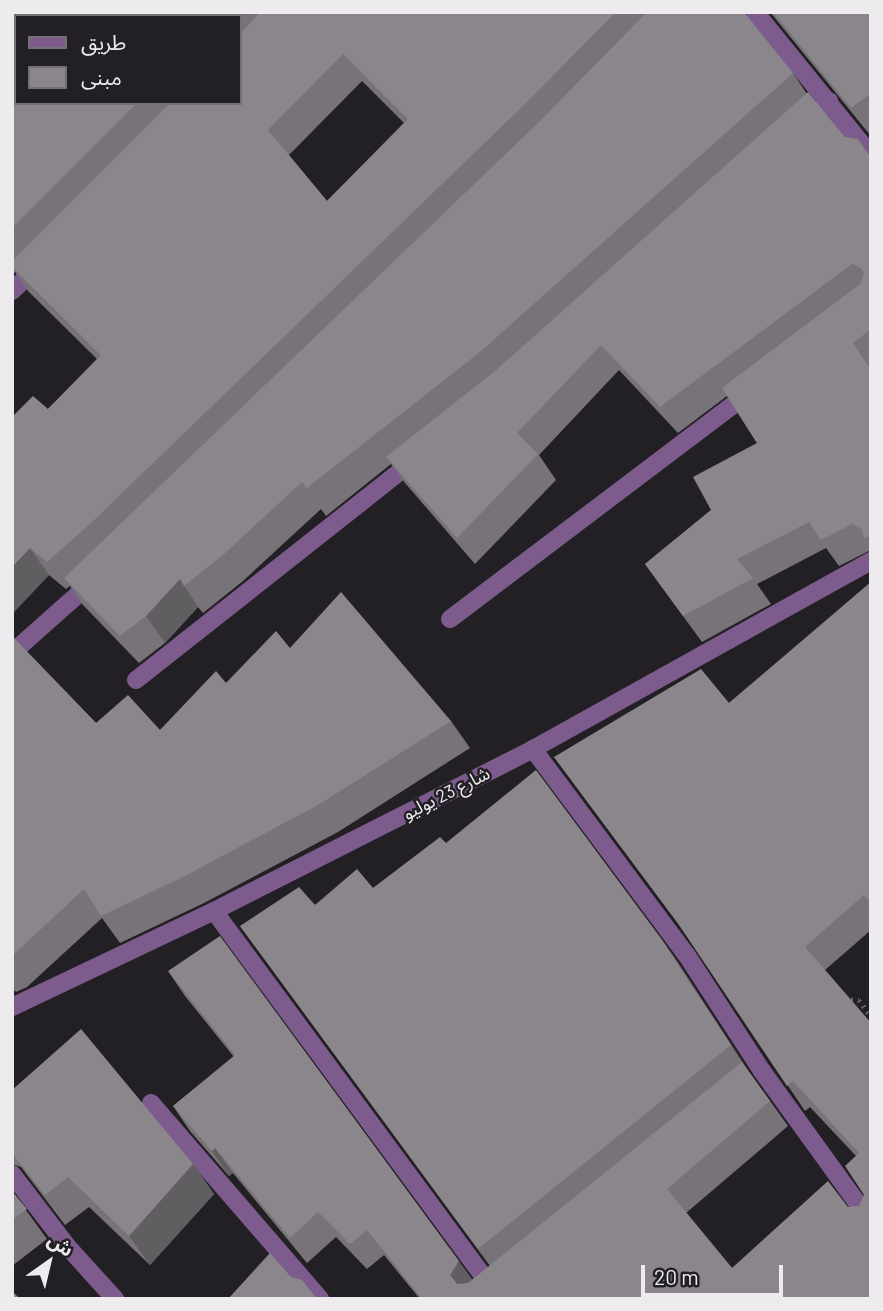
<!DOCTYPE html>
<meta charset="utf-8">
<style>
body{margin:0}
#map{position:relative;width:883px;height:1311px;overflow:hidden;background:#232025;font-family:Barlow,"Noto Sans Arabic",sans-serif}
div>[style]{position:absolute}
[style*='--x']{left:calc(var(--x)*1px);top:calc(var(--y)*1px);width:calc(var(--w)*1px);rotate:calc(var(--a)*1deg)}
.path>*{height:4.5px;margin-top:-2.25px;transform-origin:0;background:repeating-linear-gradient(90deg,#636065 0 2px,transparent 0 7px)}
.street>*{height:18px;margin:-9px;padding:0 9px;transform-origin:9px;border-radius:9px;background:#7d5c8d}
.wall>*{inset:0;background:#777378}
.shaded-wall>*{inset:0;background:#615e62}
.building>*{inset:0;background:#8a868c}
span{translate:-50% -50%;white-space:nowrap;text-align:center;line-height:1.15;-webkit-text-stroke:5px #232025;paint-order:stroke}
.street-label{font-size:18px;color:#edebee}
.frame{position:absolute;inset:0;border:14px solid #edebee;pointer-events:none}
.legend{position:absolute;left:14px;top:14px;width:228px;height:91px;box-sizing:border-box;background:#232025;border:2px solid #747175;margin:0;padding:9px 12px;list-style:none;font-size:21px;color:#edebee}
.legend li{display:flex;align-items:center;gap:14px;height:35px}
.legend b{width:35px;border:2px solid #747175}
.north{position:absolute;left:14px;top:1227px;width:70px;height:70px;-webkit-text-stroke:5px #232025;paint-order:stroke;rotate:34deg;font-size:19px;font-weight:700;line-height:28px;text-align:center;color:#edebee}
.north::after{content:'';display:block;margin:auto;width:24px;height:32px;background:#edebee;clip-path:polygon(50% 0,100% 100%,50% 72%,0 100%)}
.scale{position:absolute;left:641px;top:1265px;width:142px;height:32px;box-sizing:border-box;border:4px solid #edebee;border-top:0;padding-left:9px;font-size:21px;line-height:24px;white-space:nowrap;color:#edebee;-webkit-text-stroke:5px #232025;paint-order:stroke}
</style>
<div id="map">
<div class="path">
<div style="--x:844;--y:999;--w:15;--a:4"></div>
<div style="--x:859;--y:1000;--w:20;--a:53"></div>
</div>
<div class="street">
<div style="--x:755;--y:12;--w:184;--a:51"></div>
<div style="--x:805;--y:122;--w:32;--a:-41"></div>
<div style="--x:12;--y:291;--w:35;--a:-44"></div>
<div style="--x:450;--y:619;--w:378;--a:-37.1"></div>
<div style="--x:12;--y:653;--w:108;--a:-41.6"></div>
<div style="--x:136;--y:680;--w:357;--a:-38.3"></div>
<div style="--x:533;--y:749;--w:256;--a:53.3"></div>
<div style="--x:686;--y:954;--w:140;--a:57"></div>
<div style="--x:762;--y:1071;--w:186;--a:54.2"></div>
<div style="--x:214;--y:911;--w:468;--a:53.6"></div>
<div style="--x:12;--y:1007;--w:224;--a:-25.4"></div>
<div style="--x:214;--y:911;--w:358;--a:-26.9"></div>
<div style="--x:533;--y:749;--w:387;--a:-29.1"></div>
<div style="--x:151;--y:1103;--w:259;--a:49.2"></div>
<div style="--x:12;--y:1174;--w:91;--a:52.6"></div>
<div style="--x:67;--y:1246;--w:72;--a:47.8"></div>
</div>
<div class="wall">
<div style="clip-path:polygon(evenodd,12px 12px,745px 12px,745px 14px,793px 73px,807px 94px,845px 137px,871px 157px,871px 550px,839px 566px,826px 548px,757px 584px,771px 604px,702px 642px,645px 564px,711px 510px,757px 443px,727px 396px,678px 433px,619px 370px,539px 455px,556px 480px,475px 564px,405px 483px,391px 464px,326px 516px,321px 509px,243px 581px,203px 613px,198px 607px,165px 643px,139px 663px,83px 605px,70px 586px,66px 589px,49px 575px,12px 614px,12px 417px,48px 409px,97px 359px,28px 291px,15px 272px,12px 275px,12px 12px,16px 16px,240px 16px,240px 103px,16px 103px,16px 16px,12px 12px,362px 81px,404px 123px,327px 201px,289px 155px,362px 81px)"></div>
<div style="clip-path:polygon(770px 12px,871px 12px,871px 134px,870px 135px)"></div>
<div style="clip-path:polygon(871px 582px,871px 930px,825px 970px,871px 1023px,871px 1299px,420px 1299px,384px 1255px,367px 1269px,336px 1237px,307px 1263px,233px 1173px,229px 1176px,190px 1131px,173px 1106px,234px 1057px,185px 996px,168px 971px,472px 1280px,490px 1266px,240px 926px,373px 888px,446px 843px,660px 937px,677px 961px,747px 1069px,788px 1126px,686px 1213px,732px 1268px,848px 1207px,859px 1206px,864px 1195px,856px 1156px,810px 1107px,805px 1111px,688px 937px,554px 757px,729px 703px)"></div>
<div style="clip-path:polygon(12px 636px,96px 723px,160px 730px,226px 683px,290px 648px,451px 721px,470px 748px,338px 832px,204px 903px,120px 943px,102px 918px,27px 987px,16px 992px,12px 988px)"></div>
<div style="clip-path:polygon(12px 1090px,193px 1164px,214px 1194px,150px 1265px,89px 1207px,65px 1225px,21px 1167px,12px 1164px)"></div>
<div style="clip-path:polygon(12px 1191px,47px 1239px,12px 1266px)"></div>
</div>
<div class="shaded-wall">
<div style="clip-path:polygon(30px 548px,49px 575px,12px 614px,12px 567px)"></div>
<div style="clip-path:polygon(180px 579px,198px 607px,165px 643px,146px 616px)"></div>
<div style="clip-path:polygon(660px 937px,677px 961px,747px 1069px,731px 1045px)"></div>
<div style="clip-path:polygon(215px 1148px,233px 1173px,229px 1176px,212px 1151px)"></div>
<div style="clip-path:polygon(193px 1164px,214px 1194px,150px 1265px,129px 1236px)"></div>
<div style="clip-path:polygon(459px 1261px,477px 1286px,469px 1299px,450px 1275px)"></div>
</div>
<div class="building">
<div style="clip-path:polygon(12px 12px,229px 12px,226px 16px,16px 16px,16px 72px,12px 75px)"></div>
<div style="clip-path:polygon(evenodd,260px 12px,616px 12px,524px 105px,91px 523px,47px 562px,30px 548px,12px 567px,12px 417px,33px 396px,48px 409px,101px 355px,12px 267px,12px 261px,170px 103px,240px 103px,240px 34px,260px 12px,343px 54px,408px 119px,327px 201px,268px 130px,343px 54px)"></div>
<div style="clip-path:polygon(647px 12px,744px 12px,793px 73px,480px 352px,307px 488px,302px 482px,224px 554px,184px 586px,180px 579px,146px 616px,120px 636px,64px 578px,540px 121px)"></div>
<div style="clip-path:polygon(773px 12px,871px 12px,871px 93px,851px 108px)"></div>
<div style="clip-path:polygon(808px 92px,845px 137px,858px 139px,871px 158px,871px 329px,853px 343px,871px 370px,871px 535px,864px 538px,862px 529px,852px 524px,821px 540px,809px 522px,737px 559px,753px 578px,683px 616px,645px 564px,711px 510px,693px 477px,757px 443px,722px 388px,860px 284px,864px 273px,861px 268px,852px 264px,660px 407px,601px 345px,517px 433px,538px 454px,457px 538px,386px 457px,495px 371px)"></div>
<div style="clip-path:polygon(16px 101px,16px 103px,137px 103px,12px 228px,12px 105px)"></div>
<div style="clip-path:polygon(871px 582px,871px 903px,864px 895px,805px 947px,871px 1023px,871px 1299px,422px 1299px,367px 1230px,350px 1244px,318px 1212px,290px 1238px,215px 1148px,212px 1151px,173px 1106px,235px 1055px,168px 971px,220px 936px,459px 1261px,450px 1275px,457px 1284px,468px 1283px,742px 1062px,770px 1101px,667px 1189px,732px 1268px,828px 1181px,848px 1207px,859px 1206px,864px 1195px,845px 1166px,859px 1153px,793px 1081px,787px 1086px,677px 922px,554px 757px,701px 669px,729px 703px)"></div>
<div style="clip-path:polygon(341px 592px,451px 721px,318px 805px,185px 876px,101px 916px,84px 889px,12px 956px,12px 636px,96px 723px,128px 695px,160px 730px,216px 671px,226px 683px,276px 631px,290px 648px)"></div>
<div style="clip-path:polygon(536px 770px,660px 937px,731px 1045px,478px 1249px,240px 926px,299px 887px,315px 905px,357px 869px,373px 888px,440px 837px,446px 843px)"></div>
<div style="clip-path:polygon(81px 1029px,193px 1164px,129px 1236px,68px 1177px,45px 1195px,12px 1153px,12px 1090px)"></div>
<div style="clip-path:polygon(12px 1191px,27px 1209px,12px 1220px)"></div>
<div style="clip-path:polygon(270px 1253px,291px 1277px,302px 1280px,317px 1299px,228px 1299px)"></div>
<div style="clip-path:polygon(12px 1291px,20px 1299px,12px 1299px)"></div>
</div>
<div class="street-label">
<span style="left:446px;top:793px;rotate:-27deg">شارع 23 يوليو</span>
</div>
<div class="frame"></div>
<ul class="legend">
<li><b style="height:9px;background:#7d5c8d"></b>طريق</li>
<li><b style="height:19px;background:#8a868c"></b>مبنى</li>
</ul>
<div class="north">ش</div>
<div class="scale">20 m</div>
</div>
